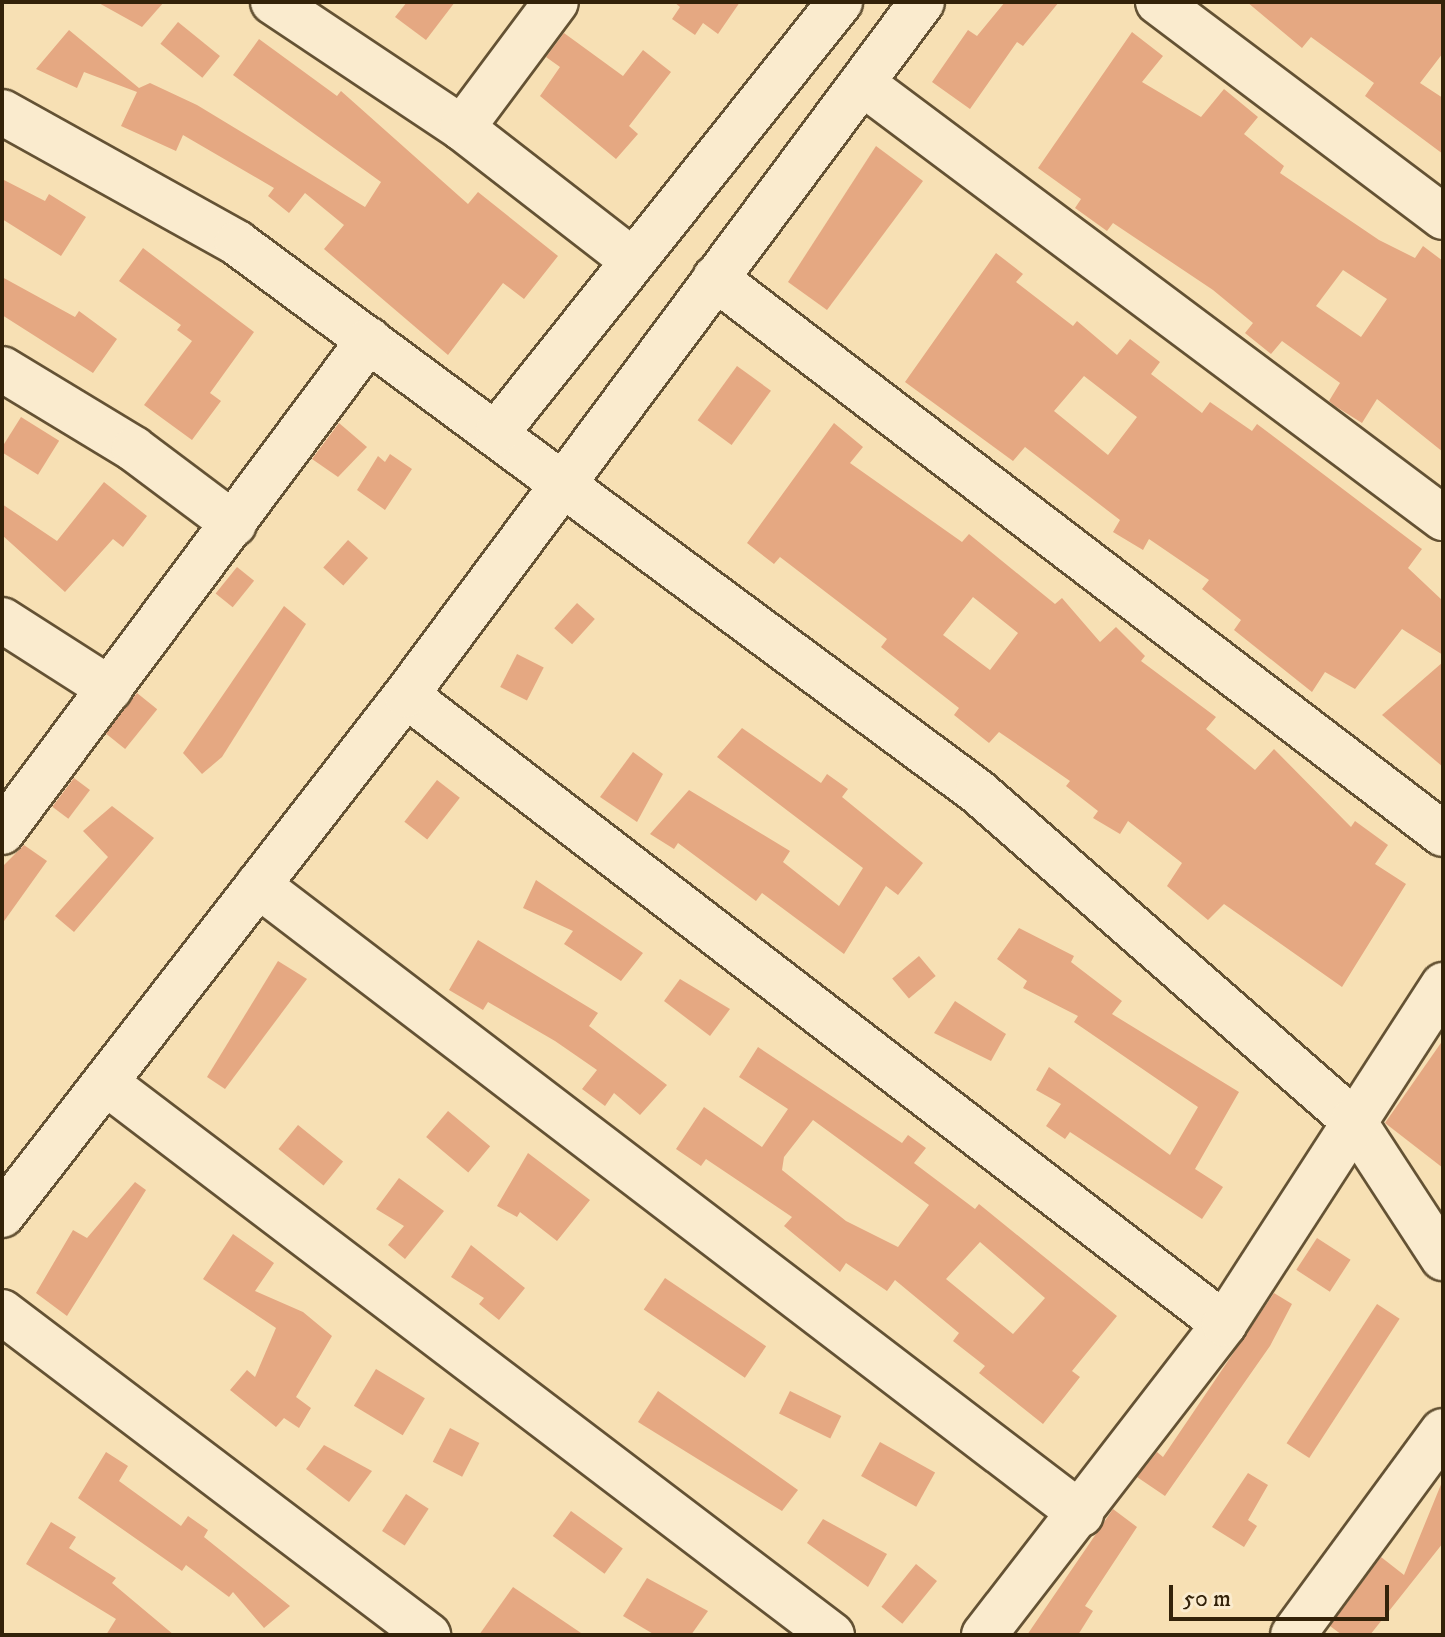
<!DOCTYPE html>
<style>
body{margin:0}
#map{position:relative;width:1445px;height:1637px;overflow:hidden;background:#f7e0b4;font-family:"IM FELL DW Pica",serif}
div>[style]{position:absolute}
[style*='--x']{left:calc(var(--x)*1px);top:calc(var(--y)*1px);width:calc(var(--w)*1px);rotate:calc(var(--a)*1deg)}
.building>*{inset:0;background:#e5a882;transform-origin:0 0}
.roads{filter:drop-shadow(2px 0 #645234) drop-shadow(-2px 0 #645234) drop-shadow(0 2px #645234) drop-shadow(0 -2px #645234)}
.minor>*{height:44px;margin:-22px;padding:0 22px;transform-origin:22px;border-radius:22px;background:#faebce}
span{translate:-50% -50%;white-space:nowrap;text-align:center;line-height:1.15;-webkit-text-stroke:8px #faebce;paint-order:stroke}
.frame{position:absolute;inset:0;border:4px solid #332209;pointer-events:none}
.scale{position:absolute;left:1169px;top:1585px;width:220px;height:36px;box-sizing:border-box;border:4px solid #332209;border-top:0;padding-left:10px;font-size:24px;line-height:28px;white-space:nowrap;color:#332209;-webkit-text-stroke:6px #faebce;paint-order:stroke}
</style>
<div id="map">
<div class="building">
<div style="clip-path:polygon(97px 2px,164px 2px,142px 27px)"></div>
<div style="clip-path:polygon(407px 2px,455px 2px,426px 40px,395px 17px)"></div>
<div style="clip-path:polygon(674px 2px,740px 2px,718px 34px,703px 23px,695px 35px,672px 19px,680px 7px)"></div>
<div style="clip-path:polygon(1005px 2px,1059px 2px,1023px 46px,1017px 42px,970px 109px,932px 82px,968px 30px,977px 36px)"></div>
<div style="clip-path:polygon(1247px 2px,1443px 2px,1443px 53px,1420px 83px,1443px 98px,1443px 154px,1365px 96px,1374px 83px,1311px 37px,1302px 48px)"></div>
<div style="left:178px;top:22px;width:54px;height:28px;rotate:39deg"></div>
<div style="clip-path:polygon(69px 30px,139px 88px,150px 83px,197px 105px,365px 207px,381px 182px,233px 75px,259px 39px,337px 96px,341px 91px,468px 204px,478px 192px,558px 256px,524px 299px,503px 283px,448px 355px,324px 249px,344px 225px,305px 193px,289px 213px,268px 196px,274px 188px,183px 135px,176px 151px,121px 126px,137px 92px,84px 72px,77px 88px,36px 69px)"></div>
<div style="clip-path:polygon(evenodd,1132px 32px,1163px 56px,1142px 82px,1201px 117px,1224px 89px,1258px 117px,1244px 134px,1284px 166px,1280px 173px,1379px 240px,1415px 258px,1423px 246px,1443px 261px,1443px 452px,1377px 399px,1362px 423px,1335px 406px,1329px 401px,1340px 383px,1282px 341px,1271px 354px,1245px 333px,1253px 323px,1213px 290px,1113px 223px,1107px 231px,1075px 208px,1081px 199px,1038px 168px,1132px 32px,1343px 270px,1387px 299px,1361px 337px,1316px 306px,1343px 270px)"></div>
<div style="clip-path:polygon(564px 33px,623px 76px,643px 50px,671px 72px,629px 126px,638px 134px,616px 159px,540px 96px,560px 67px,546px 57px)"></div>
<div style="clip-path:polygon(876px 146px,923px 181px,827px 310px,788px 282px)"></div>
<div style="clip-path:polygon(2px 179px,45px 201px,49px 194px,86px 217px,61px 256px,2px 219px)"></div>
<div style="clip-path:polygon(143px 248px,254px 332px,210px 393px,221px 401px,192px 440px,144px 405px,192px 341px,177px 330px,181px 325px,119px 281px)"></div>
<div style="clip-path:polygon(evenodd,996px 253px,1023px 274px,1016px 282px,1073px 326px,1077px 321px,1117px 355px,1130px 339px,1160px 362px,1151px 374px,1202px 413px,1210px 402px,1252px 431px,1257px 424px,1422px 549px,1408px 568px,1443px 601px,1443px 655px,1402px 629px,1355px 689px,1325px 672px,1312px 692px,1234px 630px,1241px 620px,1202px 589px,1209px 580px,1149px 539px,1143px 550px,1113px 532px,1120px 520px,1025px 447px,1013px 461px,905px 382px,996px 253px,1084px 376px,1137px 417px,1108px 455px,1054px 411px,1084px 376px)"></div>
<div style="clip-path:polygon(2px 277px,75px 317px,79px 311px,117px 339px,93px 373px,2px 315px)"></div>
<div style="left:737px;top:366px;width:42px;height:67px;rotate:36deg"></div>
<div style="left:21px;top:417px;width:45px;height:40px;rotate:32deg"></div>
<div style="clip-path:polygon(339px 423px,367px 447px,338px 477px,312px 459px)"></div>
<div style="clip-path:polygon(evenodd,834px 423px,863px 447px,850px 463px,962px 542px,969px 534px,1055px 604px,1062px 598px,1100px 642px,1116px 627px,1145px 656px,1141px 661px,1216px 717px,1206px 729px,1255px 770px,1274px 749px,1351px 827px,1355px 821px,1388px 845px,1375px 864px,1406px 884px,1342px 987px,1224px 904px,1208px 920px,1167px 886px,1182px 863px,1128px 821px,1120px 834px,1093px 818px,1098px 811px,1066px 786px,1070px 781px,999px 732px,989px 743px,954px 715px,959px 708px,881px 647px,887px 639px,780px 557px,774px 564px,747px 543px,834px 423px,973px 597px,1018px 633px,990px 670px,943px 635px,973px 597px)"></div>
<div style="clip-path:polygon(390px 454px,412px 469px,385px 510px,357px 490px,378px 456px,385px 462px)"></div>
<div style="clip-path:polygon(104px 482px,147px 516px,123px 547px,113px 539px,65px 592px,2px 535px,2px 504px,57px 541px)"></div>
<div style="left:348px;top:540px;width:27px;height:37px;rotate:42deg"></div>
<div style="left:237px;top:567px;width:22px;height:34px;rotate:39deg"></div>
<div style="left:577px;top:603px;width:24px;height:34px;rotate:42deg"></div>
<div style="clip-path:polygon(284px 606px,306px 624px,222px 757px,202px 774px,183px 753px)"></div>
<div style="left:517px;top:654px;width:30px;height:37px;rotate:27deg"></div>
<div style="clip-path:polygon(1443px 662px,1443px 767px,1382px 715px)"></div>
<div style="left:137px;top:693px;width:26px;height:51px;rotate:39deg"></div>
<div style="clip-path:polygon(742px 728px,821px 783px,827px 774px,848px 789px,842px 797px,923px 863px,898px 895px,886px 886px,844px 954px,762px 893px,756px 901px,678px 843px,674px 849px,650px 834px,689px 790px,790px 851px,783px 862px,839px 906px,863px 868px,717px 757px)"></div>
<div style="clip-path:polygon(633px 752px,663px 774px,637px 822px,600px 797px)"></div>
<div style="left:74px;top:778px;width:20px;height:36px;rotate:37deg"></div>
<div style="left:437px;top:780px;width:29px;height:53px;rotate:38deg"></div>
<div style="clip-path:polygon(112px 806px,154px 838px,74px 932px,55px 916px,108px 857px,83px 831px)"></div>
<div style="clip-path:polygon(24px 845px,47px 861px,2px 924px,2px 867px)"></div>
<div style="clip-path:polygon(536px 880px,643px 953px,621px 981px,564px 944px,573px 931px,523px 908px)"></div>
<div style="clip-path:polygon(1019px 928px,1074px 956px,1071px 962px,1122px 1001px,1112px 1014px,1239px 1092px,1195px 1169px,1223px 1187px,1202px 1219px,1070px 1132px,1065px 1139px,1046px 1126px,1061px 1104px,1036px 1090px,1049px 1067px,1170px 1155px,1198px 1107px,1074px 1022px,1078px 1016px,1023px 988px,1027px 981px,997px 959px)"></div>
<div style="clip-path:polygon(478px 940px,598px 1013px,589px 1026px,667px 1085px,640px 1115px,614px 1093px,605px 1106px,582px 1089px,597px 1070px,555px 1041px,488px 1002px,483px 1010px,449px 990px)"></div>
<div style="left:919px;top:956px;width:26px;height:35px;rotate:50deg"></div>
<div style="clip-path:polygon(278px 961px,307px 979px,225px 1089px,207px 1077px)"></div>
<div style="clip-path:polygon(680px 979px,730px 1009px,710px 1036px,664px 1001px)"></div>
<div style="clip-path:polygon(955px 1001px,1006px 1034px,991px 1061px,934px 1033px)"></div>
<div style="clip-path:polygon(1443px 1040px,1443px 1168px,1385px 1123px)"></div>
<div style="clip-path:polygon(evenodd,758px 1047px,902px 1143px,908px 1135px,926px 1148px,914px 1163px,975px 1209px,979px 1204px,1117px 1316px,1072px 1371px,1080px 1377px,1043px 1424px,979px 1373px,985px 1366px,953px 1341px,959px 1333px,895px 1280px,887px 1291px,846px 1263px,840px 1272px,784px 1226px,792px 1217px,706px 1159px,701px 1166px,676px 1149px,704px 1107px,762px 1147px,788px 1109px,739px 1077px,758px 1047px,813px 1120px,929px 1205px,898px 1247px,846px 1221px,782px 1170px,784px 1157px,813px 1120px,758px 1047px,980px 1242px,1045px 1298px,1013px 1334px,946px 1279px,980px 1242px)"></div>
<div style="left:448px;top:1111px;width:55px;height:34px;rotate:40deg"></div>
<div style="left:298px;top:1125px;width:58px;height:31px;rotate:39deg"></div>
<div style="clip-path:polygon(528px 1153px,590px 1200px,557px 1241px,520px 1212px,517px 1217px,497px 1206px)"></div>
<div style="clip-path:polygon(399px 1178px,444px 1211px,405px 1259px,388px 1245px,404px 1226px,376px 1209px)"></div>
<div style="clip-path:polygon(135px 1182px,146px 1190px,67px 1316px,36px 1293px,73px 1230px,87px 1238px)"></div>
<div style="clip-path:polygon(233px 1234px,274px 1263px,255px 1291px,303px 1312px,332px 1336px,296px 1397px,311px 1408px,299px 1428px,284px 1418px,276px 1427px,230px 1390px,247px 1370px,255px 1377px,276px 1328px,203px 1279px)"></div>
<div style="left:1317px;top:1238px;width:40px;height:38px;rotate:33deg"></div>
<div style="clip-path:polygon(471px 1245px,525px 1288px,499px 1320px,479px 1304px,484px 1298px,451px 1277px)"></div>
<div style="left:665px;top:1278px;width:122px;height:38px;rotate:34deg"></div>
<div style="clip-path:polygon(1274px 1293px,1292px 1304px,1270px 1346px,1165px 1496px,1137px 1477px,1157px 1452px,1163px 1457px)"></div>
<div style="left:1377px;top:1304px;width:27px;height:166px;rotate:33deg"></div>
<div style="left:376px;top:1369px;width:57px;height:43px;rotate:31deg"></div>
<div style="clip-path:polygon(658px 1391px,798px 1490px,782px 1511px,638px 1422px)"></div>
<div style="left:790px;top:1391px;width:57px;height:25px;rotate:26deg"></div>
<div style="left:450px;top:1428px;width:33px;height:38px;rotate:27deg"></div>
<div style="left:880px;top:1442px;width:63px;height:39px;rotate:29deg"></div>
<div style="clip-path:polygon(324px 1445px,372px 1471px,349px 1502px,306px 1469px)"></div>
<div style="clip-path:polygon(106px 1452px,128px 1466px,119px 1481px,181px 1526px,188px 1516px,208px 1530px,204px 1537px,290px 1606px,264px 1628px,233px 1592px,229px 1597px,186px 1565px,182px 1571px,78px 1498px)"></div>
<div style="clip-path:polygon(1248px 1473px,1268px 1485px,1248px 1520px,1257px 1526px,1244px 1547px,1212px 1527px)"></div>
<div style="clip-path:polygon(1442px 1482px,1443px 1543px,1370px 1635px,1342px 1635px,1330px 1626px,1381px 1557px,1404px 1575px)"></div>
<div style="left:406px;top:1494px;width:27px;height:44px;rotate:33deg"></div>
<div style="clip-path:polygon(1113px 1509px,1137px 1527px,1085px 1606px,1093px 1611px,1078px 1635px,1027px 1635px)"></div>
<div style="left:571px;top:1511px;width:64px;height:31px;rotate:36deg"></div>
<div style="clip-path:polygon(823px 1519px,887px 1554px,868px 1587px,807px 1543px)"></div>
<div style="clip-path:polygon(51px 1522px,76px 1537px,69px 1548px,116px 1578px,112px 1583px,174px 1635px,106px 1635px,116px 1619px,26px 1564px)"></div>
<div style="left:916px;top:1564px;width:27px;height:55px;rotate:39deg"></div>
<div style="clip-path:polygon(647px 1578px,708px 1611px,691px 1635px,655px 1635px,623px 1616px)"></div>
<div style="clip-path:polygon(513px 1587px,584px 1635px,479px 1635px)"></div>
</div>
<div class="roads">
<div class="minor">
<div style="--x:273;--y:2;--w:227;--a:33.7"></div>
<div style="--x:462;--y:128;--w:215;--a:37.8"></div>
<div style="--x:1158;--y:2;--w:357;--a:37"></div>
<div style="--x:862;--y:83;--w:726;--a:36.82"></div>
<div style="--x:2;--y:112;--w:269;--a:29.1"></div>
<div style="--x:237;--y:243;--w:922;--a:36.53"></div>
<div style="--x:978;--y:792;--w:498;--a:41.2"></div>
<div style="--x:1353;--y:1120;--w:165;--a:56.9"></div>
<div style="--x:462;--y:128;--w:157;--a:-53.3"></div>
<div style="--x:715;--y:278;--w:916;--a:37.37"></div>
<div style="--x:2;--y:369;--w:154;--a:31.2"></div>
<div style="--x:134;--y:449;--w:125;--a:36.9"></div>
<div style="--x:498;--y:431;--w:549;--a:-51.44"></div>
<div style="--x:2;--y:620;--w:128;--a:32.6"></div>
<div style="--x:406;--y:695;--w:1032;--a:37.56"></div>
<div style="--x:2;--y:832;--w:614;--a:-53.28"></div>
<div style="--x:258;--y:885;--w:1036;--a:37.39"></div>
<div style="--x:106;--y:1083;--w:912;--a:37.25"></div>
<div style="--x:2;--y:1215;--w:658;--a:-52.16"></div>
<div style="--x:406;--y:695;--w:864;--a:-53.33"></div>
<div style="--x:2;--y:1312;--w:535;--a:37.17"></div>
<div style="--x:984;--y:1635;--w:393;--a:-52.3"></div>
<div style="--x:1224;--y:1324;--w:404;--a:-57.1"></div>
<div style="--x:1293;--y:1635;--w:253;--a:-53.7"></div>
</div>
</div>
<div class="frame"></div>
<div class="scale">50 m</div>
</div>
